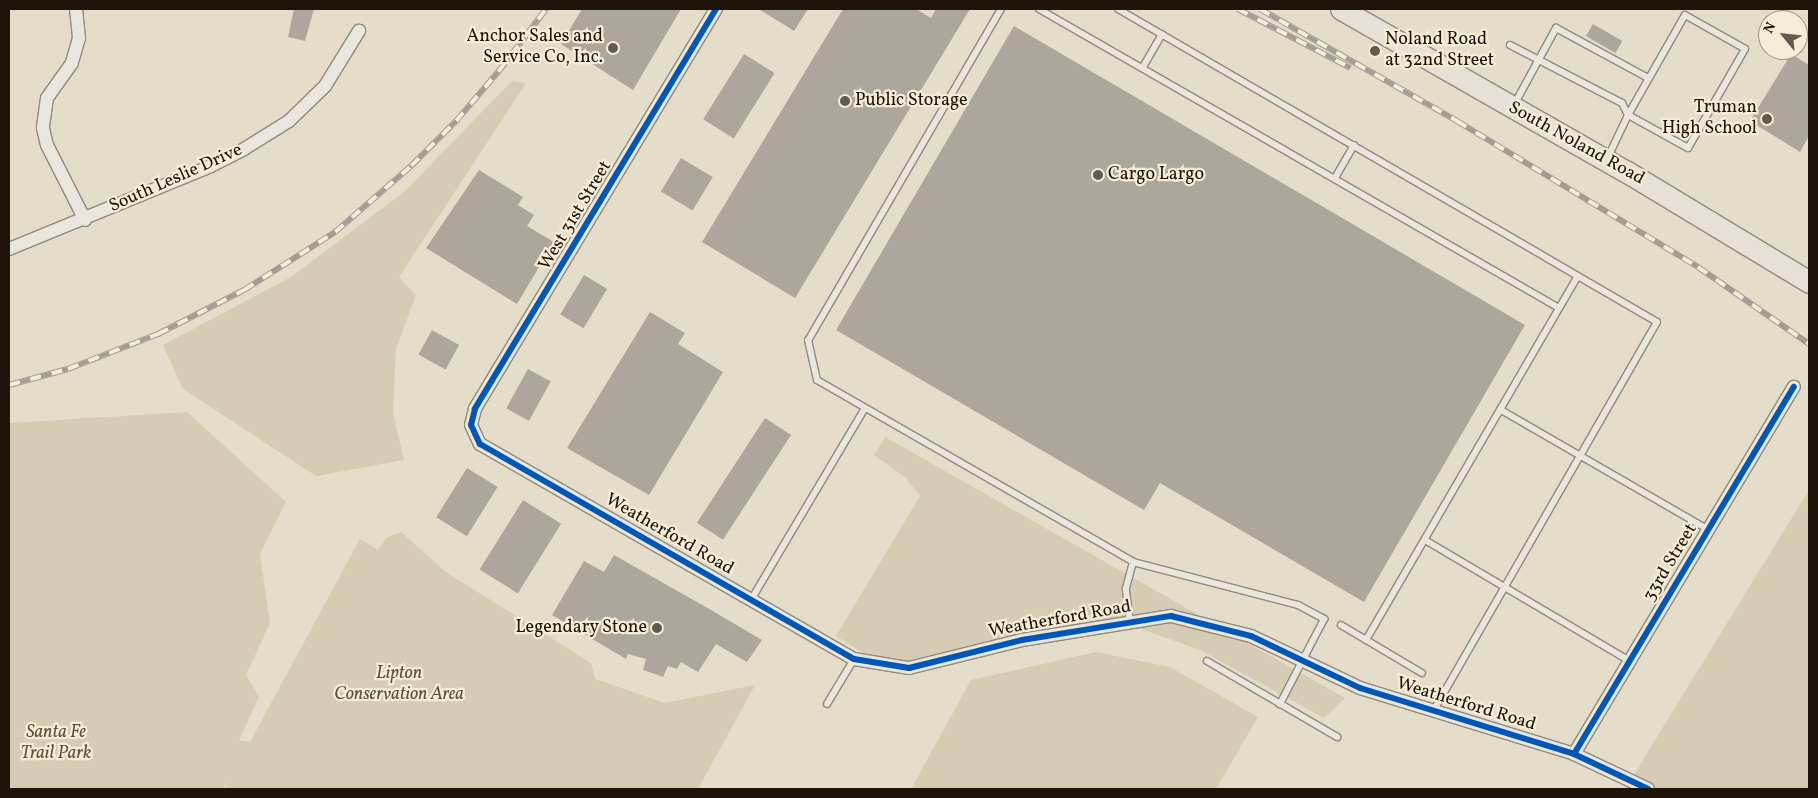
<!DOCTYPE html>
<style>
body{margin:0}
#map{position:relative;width:1818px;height:798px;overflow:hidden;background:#e4ddca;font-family:Vollkorn,serif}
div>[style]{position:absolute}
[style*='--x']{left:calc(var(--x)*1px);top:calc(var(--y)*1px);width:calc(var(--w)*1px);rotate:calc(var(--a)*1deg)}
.green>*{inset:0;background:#d6ccb3}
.building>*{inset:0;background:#aca79b;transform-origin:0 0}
.roads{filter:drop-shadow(1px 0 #8f8a7e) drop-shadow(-1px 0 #8f8a7e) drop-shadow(0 1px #8f8a7e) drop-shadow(0 -1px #8f8a7e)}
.lane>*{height:6px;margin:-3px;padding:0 3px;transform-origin:3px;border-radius:3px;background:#e9e6dd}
.street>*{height:12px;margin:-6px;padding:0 6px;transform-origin:6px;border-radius:6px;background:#e9e6dd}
.primary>*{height:21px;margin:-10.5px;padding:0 10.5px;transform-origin:10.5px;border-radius:10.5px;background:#e6e1d7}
.rail>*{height:5.5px;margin-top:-2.75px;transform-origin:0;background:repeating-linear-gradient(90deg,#f4ecd6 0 11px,#a29e95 0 22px);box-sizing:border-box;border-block:1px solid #a29e95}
.cycleway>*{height:6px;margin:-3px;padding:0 3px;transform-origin:3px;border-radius:3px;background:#0057b8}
.dots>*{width:14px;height:14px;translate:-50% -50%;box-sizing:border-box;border:2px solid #f4ecd6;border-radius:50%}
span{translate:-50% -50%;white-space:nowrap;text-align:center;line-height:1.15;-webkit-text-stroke:4.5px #f4ecd6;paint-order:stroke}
.poi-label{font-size:18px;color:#1e140a}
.right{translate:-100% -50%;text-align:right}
.left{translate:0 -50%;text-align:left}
.street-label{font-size:18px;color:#1e140a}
.park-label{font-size:18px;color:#5b503f;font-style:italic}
.frame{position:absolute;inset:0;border:10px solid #1e140a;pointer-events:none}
.north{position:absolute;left:1758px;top:10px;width:50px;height:50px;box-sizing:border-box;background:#f4ecd6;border:1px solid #9e9684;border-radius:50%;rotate:298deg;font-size:14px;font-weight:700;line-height:20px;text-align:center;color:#1e140a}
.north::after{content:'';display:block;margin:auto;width:18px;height:22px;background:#635a4d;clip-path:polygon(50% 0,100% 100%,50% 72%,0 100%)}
</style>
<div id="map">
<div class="green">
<div style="clip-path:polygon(512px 81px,526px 83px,399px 277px,416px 295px,396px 349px,393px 412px,404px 460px,316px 476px,183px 389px,163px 345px,291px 277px,404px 192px)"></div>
<div style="clip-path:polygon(187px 412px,286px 502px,260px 554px,270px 623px,246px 675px,259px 697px,239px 740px,250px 742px,360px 539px,378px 550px,386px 538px,401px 532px,446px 572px,591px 663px,595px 679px,665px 703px,755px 685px,698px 789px,224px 789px,229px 779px,223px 789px,9px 789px,9px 423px)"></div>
<div style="clip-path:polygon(885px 437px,1336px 693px,1345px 698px,1324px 718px,1200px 650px,1141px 629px,1096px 630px,900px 667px,867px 655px,836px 636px,920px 496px,906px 478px,874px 455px)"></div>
<div style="clip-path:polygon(1809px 490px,1809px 789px,1625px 789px)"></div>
<div style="clip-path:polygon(1096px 652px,1170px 667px,1258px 717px,1216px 789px,911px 789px,971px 680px)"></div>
</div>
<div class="building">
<div style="clip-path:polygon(294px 9px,314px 9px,305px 41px,288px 37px)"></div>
<div style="clip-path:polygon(582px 9px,681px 9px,633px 90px,561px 44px)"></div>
<div style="clip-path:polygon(759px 9px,808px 9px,794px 31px)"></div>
<div style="clip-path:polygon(843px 9px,916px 9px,931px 18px,936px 9px,970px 9px,795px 298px,702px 242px)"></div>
<div style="left:1593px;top:24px;width:34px;height:14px;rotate:30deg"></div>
<div style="clip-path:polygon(1014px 26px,1525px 325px,1364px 602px,1160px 483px,1144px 510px,836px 330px)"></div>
<div style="left:744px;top:54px;width:36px;height:77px;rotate:32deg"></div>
<div style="clip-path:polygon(1791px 54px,1809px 65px,1809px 136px,1800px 152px,1750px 121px)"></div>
<div style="left:681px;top:158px;width:37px;height:39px;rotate:31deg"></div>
<div style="clip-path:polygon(479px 170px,523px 197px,518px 205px,534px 215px,527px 226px,554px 242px,517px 304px,426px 248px)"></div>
<div style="left:584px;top:275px;width:27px;height:46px;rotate:31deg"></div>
<div style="clip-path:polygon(650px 312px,685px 333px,678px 344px,723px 372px,649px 495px,567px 448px)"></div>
<div style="left:432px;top:330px;width:31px;height:28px;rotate:29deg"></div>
<div style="left:528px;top:369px;width:26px;height:45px;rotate:29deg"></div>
<div style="left:765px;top:418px;width:31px;height:125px;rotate:33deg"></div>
<div style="left:467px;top:468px;width:36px;height:58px;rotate:32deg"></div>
<div style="left:523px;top:500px;width:45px;height:82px;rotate:32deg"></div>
<div style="clip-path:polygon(614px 555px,711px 610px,762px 640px,747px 662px,716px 644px,698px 672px,681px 662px,677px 669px,668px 666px,663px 677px,643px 670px,646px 659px,628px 654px,626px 659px,552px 615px,584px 561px,604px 572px)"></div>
</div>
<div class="roads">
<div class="lane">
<div style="--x:1001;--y:9;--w:383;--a:120.2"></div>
<div style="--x:808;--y:340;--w:41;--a:77.3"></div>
<div style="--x:817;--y:380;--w:365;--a:29.9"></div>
<div style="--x:1133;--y:562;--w:171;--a:14.6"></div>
<div style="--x:1298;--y:605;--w:30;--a:28"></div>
<div style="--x:1324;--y:619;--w:96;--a:117.4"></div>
<div style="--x:1039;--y:9;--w:600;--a:29.9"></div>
<div style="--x:1118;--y:9;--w:623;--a:30.14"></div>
<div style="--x:1657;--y:322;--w:449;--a:119.9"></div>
<div style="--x:1685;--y:15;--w:69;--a:29.5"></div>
<div style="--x:1745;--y:49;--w:114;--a:119.9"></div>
<div style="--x:1688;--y:148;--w:68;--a:-151.2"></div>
<div style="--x:1628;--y:115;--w:115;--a:-60.3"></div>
<div style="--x:1510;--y:45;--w:126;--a:27.4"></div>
<div style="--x:1622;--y:103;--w:13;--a:63"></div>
<div style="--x:1628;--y:115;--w:47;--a:115.5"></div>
<div style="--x:1143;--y:67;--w:38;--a:-60"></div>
<div style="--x:1514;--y:105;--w:88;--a:-61.4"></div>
<div style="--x:1556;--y:28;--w:105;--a:28.5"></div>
<div style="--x:1335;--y:178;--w:38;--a:-60"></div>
<div style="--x:1501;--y:410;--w:240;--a:30"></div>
<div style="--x:1425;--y:540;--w:238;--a:30.6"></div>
<div style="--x:751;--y:600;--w:223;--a:-59.3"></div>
<div style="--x:1130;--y:623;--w:35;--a:-97"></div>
<div style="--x:1126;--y:588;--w:27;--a:-75"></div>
<div style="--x:1341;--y:625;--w:94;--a:30.7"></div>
<div style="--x:1366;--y:640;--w:421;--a:-59.8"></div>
<div style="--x:1207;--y:661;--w:151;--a:30.3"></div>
<div style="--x:827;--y:704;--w:52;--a:-59"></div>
</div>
<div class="street">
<div style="--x:76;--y:9;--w:29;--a:84"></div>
<div style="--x:79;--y:38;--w:26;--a:106"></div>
<div style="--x:72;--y:63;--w:43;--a:125.5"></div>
<div style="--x:47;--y:98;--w:30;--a:98"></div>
<div style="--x:43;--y:128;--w:17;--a:77"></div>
<div style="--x:47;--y:145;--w:84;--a:63.1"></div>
<div style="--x:716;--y:9;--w:467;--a:121.1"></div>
<div style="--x:475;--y:409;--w:16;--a:104"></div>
<div style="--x:471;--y:425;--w:21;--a:65"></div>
<div style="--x:480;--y:444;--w:431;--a:29.9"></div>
<div style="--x:854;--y:659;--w:56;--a:9.3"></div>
<div style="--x:909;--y:668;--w:116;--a:-13.9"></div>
<div style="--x:1022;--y:640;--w:151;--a:-9.2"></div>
<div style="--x:1171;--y:616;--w:82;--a:14"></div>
<div style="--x:1251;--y:636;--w:121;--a:25.5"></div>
<div style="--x:1360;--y:688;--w:224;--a:17.1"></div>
<div style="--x:1574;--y:754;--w:82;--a:25.3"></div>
<div style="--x:9;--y:249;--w:216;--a:-22.3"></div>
<div style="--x:209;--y:167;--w:39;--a:-27"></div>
<div style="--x:244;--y:149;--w:53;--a:-31.9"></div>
<div style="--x:289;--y:121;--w:50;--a:-44.2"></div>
<div style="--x:325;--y:86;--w:65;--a:-58.3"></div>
<div style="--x:1574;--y:754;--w:428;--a:-59.1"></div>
</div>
<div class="primary">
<div style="--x:1341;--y:9;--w:329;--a:29.7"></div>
<div style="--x:1627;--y:172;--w:213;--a:31.1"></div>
</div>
</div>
<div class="rail">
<div style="--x:1238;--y:9;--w:127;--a:27.6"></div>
<div style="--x:1260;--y:9;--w:227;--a:29.6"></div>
<div style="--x:1457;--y:121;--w:282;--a:31.2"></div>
<div style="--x:1698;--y:267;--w:135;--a:34.7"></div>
<div style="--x:9;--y:385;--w:61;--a:-15.2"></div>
<div style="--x:68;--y:369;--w:97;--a:-21.3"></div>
<div style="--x:158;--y:334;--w:97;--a:-27.1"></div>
<div style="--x:244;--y:290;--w:108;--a:-32.5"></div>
<div style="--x:335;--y:232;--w:101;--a:-41"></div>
<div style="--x:411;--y:166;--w:64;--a:-45"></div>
<div style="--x:456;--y:121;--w:65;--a:-49.4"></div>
<div style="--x:498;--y:72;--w:79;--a:-52.7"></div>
</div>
<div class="cycleway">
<div style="--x:716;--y:9;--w:467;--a:121.1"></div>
<div style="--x:475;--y:409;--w:16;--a:104"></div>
<div style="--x:471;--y:425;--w:21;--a:65"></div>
<div style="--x:480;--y:444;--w:431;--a:29.9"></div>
<div style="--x:854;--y:659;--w:56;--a:9.3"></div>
<div style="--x:909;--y:668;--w:116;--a:-13.9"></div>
<div style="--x:1022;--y:640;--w:151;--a:-9.2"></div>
<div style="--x:1171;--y:616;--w:82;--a:14"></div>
<div style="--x:1251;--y:636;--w:121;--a:25.5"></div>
<div style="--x:1360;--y:688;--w:224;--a:17.1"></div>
<div style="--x:1574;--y:754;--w:82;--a:25.3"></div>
<div style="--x:1574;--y:754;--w:428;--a:-59.1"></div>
</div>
<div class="dots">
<div style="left:613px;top:48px;background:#635a4d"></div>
<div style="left:1375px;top:51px;background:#635a4d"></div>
<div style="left:845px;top:101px;background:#635a4d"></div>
<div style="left:1767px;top:119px;background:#635a4d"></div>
<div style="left:1098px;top:175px;background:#635a4d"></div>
<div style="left:657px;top:628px;background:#635a4d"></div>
</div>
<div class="poi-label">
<span class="right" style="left:603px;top:48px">Anchor Sales and<br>Service Co, Inc.</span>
<span class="left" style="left:1385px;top:51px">Noland Road<br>at 32nd Street</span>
<span class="left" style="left:855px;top:101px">Public Storage</span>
<span class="right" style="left:1757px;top:119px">Truman<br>High School</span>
<span class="left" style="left:1108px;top:175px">Cargo Largo</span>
<span class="right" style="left:647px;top:628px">Legendary Stone</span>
</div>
<div class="street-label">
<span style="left:1576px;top:144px;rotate:29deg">South Noland Road</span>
<span style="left:176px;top:179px;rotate:-24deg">South Leslie Drive</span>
<span style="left:576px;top:216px;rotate:-59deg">West 31st Street</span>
<span style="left:669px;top:535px;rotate:30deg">Weatherford Road</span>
<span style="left:1671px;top:563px;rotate:-59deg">33rd Street</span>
<span style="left:1060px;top:620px;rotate:-10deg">Weatherford Road</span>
<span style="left:1466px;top:705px;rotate:17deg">Weatherford Road</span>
</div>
<div class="park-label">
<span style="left:399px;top:685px">Lipton<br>Conservation Area</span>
<span style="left:56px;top:744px">Santa Fe<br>Trail Park</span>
</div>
<div class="frame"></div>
<div class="north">N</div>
</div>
